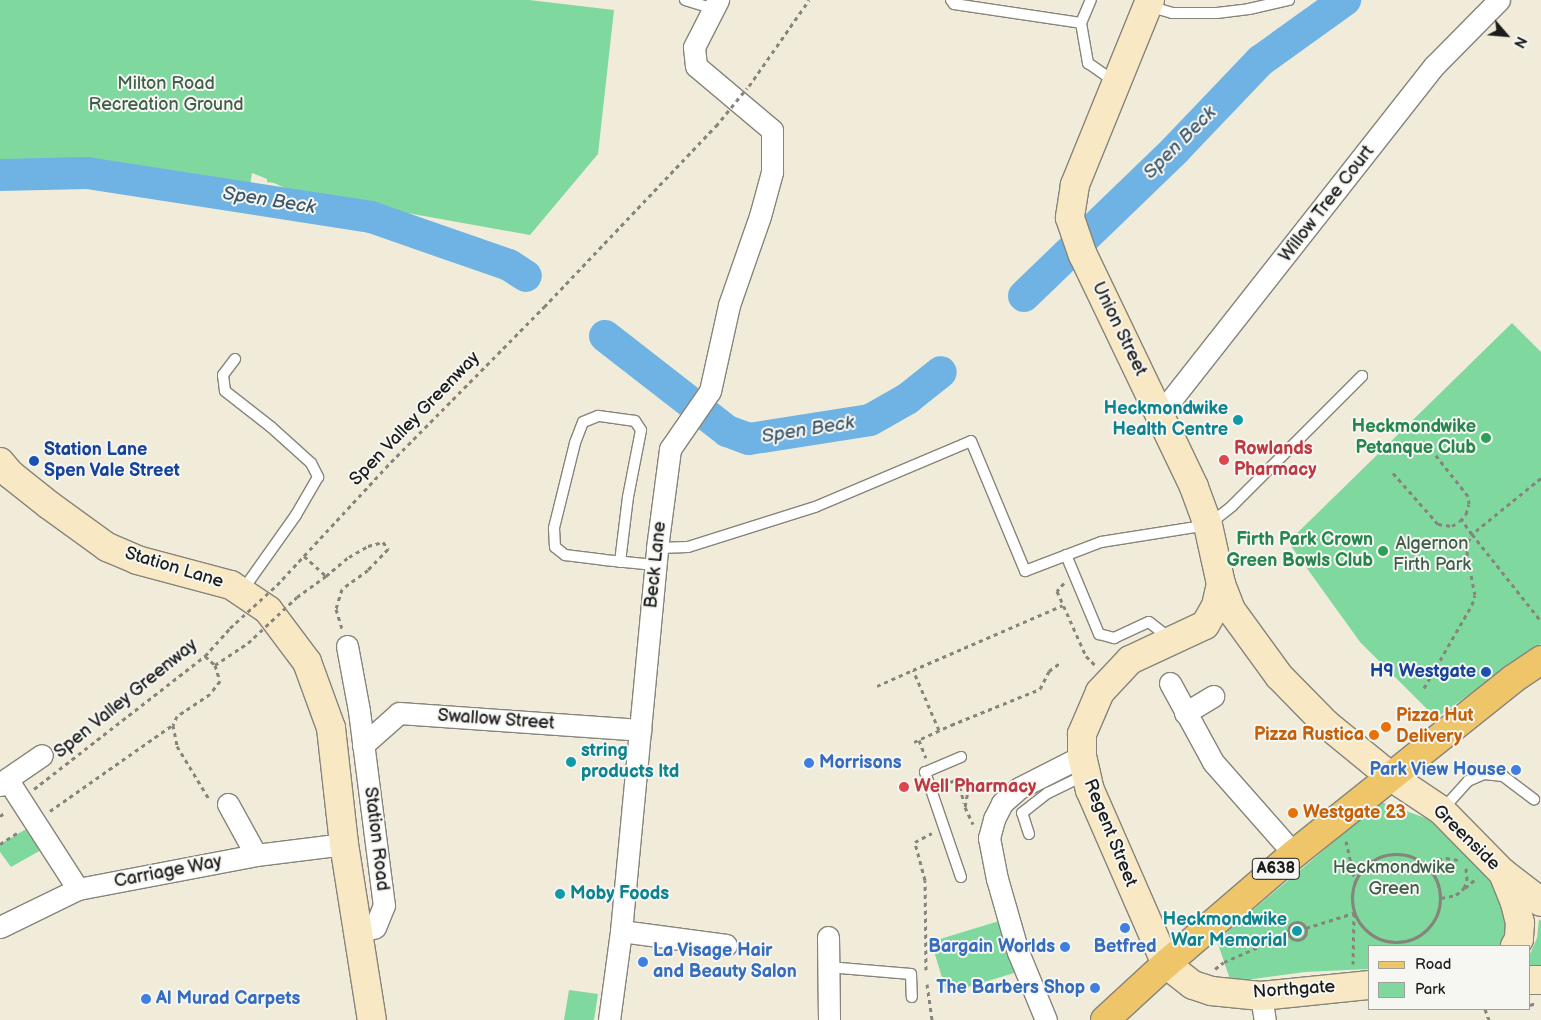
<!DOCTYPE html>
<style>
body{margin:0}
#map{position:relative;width:1541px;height:1020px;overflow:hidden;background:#f1ecda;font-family:"Balsamiq Sans",sans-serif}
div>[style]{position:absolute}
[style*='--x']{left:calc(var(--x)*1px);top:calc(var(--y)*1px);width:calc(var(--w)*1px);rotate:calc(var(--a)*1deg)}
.green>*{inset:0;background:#7fd99e;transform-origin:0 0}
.river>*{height:32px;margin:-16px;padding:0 16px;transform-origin:16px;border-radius:16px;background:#6fb3e5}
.path>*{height:3px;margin-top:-1.5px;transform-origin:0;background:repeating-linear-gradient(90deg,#86847b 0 4px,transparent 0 8px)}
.path>.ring{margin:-1.5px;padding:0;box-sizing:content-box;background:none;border:3px solid #86847b;border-radius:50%}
.roads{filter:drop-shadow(1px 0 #86847b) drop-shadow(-1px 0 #86847b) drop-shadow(0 1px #86847b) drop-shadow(0 -1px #86847b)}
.lane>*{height:10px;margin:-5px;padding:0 5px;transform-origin:5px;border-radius:5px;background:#fff}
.street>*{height:21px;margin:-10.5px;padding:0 10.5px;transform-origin:10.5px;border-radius:10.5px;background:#fff}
.secondary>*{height:28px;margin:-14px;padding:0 14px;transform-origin:14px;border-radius:14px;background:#f8e8c3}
.primary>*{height:28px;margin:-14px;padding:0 14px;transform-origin:14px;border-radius:14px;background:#eec569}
.path-bridge>*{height:3px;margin-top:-1.5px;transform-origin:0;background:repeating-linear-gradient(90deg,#86847b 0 4px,transparent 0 8px)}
.dots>*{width:14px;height:14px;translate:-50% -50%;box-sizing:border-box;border:2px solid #f6f6f2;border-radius:50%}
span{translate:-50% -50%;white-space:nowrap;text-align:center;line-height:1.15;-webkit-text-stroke:4px #f6f6f2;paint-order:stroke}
.shield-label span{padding:1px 4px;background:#f6f6f2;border:1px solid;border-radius:4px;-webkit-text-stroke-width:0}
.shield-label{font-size:16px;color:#1c1c1c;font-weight:700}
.park-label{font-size:18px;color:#3f5e4a}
.street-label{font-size:18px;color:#1c1c1c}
.culture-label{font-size:18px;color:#0d838f;font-weight:700}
.right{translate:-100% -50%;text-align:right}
.left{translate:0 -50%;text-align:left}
.leisure-label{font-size:18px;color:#27864d;font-weight:700}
.health-label{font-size:18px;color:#be3a42;font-weight:700}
.transit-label{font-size:18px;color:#164399;font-weight:700}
.food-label{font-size:18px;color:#c56008;font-weight:700}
.shop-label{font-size:18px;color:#366cbe;font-weight:700}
.water-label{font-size:19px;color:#3d586c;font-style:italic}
.legend{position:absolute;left:1368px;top:945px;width:162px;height:65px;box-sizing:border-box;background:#f6f6f2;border:1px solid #9f9f9c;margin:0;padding:6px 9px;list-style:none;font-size:15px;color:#1c1c1c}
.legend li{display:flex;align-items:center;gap:10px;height:25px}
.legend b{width:25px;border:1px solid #9f9f9c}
.north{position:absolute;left:1481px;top:10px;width:50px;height:50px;-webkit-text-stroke:4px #f6f6f2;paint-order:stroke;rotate:117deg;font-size:14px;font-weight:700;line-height:20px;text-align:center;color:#1c1c1c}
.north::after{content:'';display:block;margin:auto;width:18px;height:22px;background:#1c1c1c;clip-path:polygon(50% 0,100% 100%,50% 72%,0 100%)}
</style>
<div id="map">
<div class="green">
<div style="clip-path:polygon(0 0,529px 0,614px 10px,598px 154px,530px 235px,296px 193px,274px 183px,267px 182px,267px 179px,252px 173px,248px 197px,0 176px)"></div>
<div style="clip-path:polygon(1512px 323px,1541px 352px,1541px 644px,1436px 718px,1360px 642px,1288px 542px)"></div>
<div style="clip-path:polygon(1381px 802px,1434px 821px,1484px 873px,1506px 904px,1512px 926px,1504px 946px,1370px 946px,1370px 969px,1305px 972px,1231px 982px,1218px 944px,1229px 930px)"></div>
<div style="clip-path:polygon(28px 828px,43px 849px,11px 867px,0 852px,0 844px)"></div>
<div style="clip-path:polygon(1539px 919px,1541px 921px,1541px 969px,1530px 968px,1530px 954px,1537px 938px)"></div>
<div style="left:999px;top:921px;width:54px;height:71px;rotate:73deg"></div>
<div style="clip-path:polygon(569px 990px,598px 994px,594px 1020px,564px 1020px)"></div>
</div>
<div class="river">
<div style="--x:0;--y:175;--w:87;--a:-1.3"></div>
<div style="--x:87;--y:173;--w:287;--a:8.8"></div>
<div style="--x:371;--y:217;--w:146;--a:19.2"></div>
<div style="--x:509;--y:265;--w:20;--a:33"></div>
<div style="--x:1024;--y:296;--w:211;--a:-44"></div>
<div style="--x:1176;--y:149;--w:122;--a:-46.3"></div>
<div style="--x:1260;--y:61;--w:105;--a:-35.7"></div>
<div style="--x:605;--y:336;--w:155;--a:37.9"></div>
<div style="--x:727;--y:431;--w:23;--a:20"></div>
<div style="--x:749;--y:439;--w:122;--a:-8.9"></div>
<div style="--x:870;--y:420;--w:43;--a:-29.6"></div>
<div style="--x:907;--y:399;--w:43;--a:-38.5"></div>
</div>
<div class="path">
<div style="--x:749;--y:86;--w:105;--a:-55.1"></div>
<div style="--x:1393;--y:473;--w:68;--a:48.6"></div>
<div style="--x:1438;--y:524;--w:14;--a:8"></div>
<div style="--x:1452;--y:526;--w:9;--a:-32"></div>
<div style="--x:1460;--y:521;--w:9;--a:-49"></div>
<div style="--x:1466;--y:514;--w:10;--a:-73"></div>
<div style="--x:1469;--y:504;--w:8;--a:-97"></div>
<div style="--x:1468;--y:496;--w:66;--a:-128.3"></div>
<div style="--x:1541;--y:478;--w:89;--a:140.9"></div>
<div style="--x:1472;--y:534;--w:111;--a:51.6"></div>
<div style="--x:304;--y:556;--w:30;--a:42"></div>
<div style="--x:326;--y:576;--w:30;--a:-40"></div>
<div style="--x:349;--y:557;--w:22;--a:-30"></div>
<div style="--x:368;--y:546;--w:16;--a:-15"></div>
<div style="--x:383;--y:542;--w:9;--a:54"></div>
<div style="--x:388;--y:549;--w:29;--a:134"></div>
<div style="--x:368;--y:570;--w:32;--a:144"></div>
<div style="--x:342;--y:589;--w:21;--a:107"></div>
<div style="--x:336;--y:609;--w:21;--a:73"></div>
<div style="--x:1064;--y:583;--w:11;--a:131"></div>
<div style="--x:1057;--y:591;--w:71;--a:66"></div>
<div style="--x:1086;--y:656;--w:14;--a:45"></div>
<div style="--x:277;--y:585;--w:168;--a:-47.2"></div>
<div style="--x:391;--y:462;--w:218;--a:-45.4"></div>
<div style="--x:544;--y:307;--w:250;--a:-46.5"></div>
<div style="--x:297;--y:597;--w:36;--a:-36"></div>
<div style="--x:205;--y:656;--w:13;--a:42"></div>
<div style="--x:215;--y:665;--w:17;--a:73"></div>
<div style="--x:220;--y:681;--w:16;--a:128"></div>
<div style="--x:210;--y:694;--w:40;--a:146"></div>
<div style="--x:177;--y:716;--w:10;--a:114"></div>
<div style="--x:173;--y:725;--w:21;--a:79"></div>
<div style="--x:177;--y:746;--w:62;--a:58.9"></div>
<div style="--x:215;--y:665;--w:40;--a:-34"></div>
<div style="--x:877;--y:686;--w:39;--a:-24"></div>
<div style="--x:1424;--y:688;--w:96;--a:-60"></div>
<div style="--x:1472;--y:605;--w:10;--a:-73"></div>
<div style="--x:1475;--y:595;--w:41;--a:-101.3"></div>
<div style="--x:1467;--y:555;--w:13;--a:-86"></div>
<div style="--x:1468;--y:542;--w:9;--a:-63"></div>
<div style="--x:1472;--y:534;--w:19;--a:-126"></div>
<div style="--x:939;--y:730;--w:65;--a:-113.4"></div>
<div style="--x:913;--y:670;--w:163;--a:-23.4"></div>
<div style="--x:919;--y:740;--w:19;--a:69"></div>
<div style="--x:914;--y:742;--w:41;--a:-24.7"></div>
<div style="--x:951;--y:725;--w:96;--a:-22"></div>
<div style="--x:1040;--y:689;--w:20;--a:-63"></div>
<div style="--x:1049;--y:671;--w:14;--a:-36"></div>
<div style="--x:970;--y:779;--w:28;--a:100"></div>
<div style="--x:965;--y:807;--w:19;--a:65"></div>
<div style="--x:943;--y:785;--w:16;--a:-22"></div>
<div style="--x:958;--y:779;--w:25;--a:76"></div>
<div style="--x:34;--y:789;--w:217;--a:-37.9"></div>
<div style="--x:205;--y:656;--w:38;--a:-48"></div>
<div style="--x:50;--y:811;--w:151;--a:-35.1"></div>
<div style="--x:0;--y:816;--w:7;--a:-34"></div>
<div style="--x:1346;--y:841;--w:41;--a:77.3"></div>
<div style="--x:0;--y:844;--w:24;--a:-33"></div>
<div class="ring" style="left:1352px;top:854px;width:85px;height:85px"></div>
<div style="--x:1430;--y:868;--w:11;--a:-45"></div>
<div style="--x:1438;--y:860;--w:8;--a:-14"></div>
<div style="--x:1446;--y:858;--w:12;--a:9"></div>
<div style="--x:1465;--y:888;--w:16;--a:-40"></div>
<div style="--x:1441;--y:898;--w:15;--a:-11"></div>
<div style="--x:1456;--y:895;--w:11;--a:-41"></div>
<div style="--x:1464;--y:888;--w:9;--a:-69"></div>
<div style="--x:1467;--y:880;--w:12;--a:-95"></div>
<div class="ring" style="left:1288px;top:922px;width:15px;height:15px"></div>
<div style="--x:1306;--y:928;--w:50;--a:-17.4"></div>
<div style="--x:1354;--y:913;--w:51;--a:91.1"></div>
<div style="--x:1215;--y:969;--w:11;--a:-38"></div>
<div style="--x:1224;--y:962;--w:70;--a:-23.6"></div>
<div style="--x:926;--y:970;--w:90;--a:-90.6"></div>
<div style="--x:925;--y:880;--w:39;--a:-105"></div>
<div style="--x:915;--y:842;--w:19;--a:-28"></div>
<div style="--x:927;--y:984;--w:36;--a:82"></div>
<div style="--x:1530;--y:1005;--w:6;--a:-18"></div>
<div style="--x:1485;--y:1009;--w:12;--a:70"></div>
</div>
<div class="roads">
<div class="lane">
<div style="--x:685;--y:0;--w:28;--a:17"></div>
<div style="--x:951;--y:0;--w:5;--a:53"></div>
<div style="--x:954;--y:4;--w:128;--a:8.5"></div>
<div style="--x:1081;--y:23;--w:41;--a:80.1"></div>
<div style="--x:1088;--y:63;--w:33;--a:35"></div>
<div style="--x:1148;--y:6;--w:25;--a:16"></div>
<div style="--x:1172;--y:13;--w:45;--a:0"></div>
<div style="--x:1217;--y:13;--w:32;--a:-7"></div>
<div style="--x:1249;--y:9;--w:41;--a:-12.7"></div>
<div style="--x:1081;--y:23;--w:25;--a:-67"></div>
<div style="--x:235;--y:359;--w:20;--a:127"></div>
<div style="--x:223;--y:375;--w:16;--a:83"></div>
<div style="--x:225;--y:391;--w:58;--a:38"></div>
<div style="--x:271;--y:427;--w:54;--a:42"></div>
<div style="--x:311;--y:463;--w:16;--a:63"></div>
<div style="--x:318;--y:477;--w:44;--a:120.1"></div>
<div style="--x:296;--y:515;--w:93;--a:125.4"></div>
<div style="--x:657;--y:548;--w:31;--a:-2"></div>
<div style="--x:688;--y:547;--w:133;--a:-17.5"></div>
<div style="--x:815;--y:507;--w:169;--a:-22.9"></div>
<div style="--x:971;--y:441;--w:141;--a:67.4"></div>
<div style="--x:1025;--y:571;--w:81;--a:-20.9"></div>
<div style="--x:1101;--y:542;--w:108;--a:-9"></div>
<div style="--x:1208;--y:525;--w:31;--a:-38"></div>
<div style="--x:1232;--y:506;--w:184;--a:-45"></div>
<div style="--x:1066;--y:555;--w:86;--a:67.3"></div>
<div style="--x:1099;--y:634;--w:16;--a:15"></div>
<div style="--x:1114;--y:638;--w:38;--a:-25"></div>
<div style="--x:1149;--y:622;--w:28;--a:38"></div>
<div style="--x:620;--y:562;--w:65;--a:-83"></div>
<div style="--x:628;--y:497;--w:68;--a:-79"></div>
<div style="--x:641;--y:430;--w:11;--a:-124"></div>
<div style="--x:635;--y:421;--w:37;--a:-172"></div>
<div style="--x:598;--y:416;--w:16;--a:158"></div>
<div style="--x:583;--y:422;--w:22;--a:111"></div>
<div style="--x:575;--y:443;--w:88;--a:103.9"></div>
<div style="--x:554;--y:528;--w:19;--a:87"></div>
<div style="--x:555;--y:547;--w:13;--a:39"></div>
<div style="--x:565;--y:555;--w:39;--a:7"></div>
<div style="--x:604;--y:560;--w:41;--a:5.6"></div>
<div style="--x:645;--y:564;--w:10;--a:11"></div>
<div style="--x:961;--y:757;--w:39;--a:157"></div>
<div style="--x:925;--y:772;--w:111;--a:71.1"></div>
<div style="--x:1442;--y:810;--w:39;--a:-48"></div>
<div style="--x:1468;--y:781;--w:17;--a:-24"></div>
<div style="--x:1484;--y:774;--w:19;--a:6"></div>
<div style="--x:1503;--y:776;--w:39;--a:37"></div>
<div style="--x:1029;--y:834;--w:22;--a:-108"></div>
<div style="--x:1022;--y:813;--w:33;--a:-38"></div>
<div style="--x:1048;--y:793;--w:41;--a:-25.9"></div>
<div style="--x:828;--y:967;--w:83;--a:4.8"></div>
<div style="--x:911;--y:974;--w:23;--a:88"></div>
</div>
<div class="street">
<div style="--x:1160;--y:414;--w:444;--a:-51.8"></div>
<div style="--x:1435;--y:65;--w:91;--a:-45.4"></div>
<div style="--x:347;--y:646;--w:66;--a:79.5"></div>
<div style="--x:359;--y:711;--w:196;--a:82.7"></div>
<div style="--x:384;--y:905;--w:24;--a:112"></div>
<div style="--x:375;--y:927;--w:18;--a:161"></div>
<div style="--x:1170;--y:683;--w:90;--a:61.4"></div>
<div style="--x:1213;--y:762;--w:123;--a:48.6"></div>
<div style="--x:1185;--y:713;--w:33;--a:-31"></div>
<div style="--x:363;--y:745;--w:48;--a:-41.6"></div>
<div style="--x:399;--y:713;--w:242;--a:4"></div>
<div style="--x:7;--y:779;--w:42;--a:-34.4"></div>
<div style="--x:0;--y:785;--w:9;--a:-41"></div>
<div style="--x:7;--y:779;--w:131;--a:57.2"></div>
<div style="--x:228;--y:804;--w:58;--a:61.2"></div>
<div style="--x:0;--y:927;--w:87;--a:-26"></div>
<div style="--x:78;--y:889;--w:181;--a:-10.8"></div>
<div style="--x:256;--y:855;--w:89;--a:-7.1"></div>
<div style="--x:621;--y:931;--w:106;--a:7.6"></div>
<div style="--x:828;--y:937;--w:83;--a:89.3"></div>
<div style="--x:1261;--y:996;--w:24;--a:81"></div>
<div style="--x:609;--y:1020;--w:90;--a:-82.3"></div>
<div style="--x:621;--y:931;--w:385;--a:-84.6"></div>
<div style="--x:657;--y:548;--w:100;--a:-82.5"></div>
<div style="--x:670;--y:449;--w:70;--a:-55.4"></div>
<div style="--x:710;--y:391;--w:88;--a:-77.5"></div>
<div style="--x:729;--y:305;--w:94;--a:-70.8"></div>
<div style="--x:760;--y:216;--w:46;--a:-74.7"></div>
<div style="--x:772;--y:172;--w:42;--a:-90"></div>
<div style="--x:772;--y:130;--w:99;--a:-139.9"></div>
<div style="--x:696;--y:66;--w:19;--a:-96"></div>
<div style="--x:694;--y:47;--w:53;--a:-62.9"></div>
<div style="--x:1046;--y:1020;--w:74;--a:-112.4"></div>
<div style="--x:1018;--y:952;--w:76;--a:-106"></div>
<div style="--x:997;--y:879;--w:42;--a:-101"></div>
<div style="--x:989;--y:838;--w:20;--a:-75"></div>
<div style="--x:994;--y:819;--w:18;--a:-63"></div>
<div style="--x:1002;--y:803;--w:23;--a:-41"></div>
<div style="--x:1019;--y:788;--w:71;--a:-26.9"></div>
</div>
<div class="secondary">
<div style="--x:1150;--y:0;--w:200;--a:112.1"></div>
<div style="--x:1075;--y:185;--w:33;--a:99"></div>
<div style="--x:1070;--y:218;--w:39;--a:71"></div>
<div style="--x:1083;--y:255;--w:257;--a:64.4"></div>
<div style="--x:1194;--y:487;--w:40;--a:69.8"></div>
<div style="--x:1208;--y:525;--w:60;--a:77.6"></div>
<div style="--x:1221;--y:584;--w:28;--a:69"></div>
<div style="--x:1231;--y:610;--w:82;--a:54"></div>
<div style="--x:1279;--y:676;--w:66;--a:45.6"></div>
<div style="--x:1325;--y:723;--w:84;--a:39.2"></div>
<div style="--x:1390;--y:776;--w:61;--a:33.7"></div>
<div style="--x:1441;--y:810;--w:88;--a:45.5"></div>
<div style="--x:1503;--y:873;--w:48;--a:37.3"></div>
<div style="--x:0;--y:462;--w:16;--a:50"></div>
<div style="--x:10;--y:474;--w:50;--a:38.5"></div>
<div style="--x:49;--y:505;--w:72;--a:35.9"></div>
<div style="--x:107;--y:547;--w:33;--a:23"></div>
<div style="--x:137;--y:560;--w:97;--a:14.9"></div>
<div style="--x:231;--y:585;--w:45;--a:34"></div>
<div style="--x:268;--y:610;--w:65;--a:53.1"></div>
<div style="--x:307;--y:662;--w:70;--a:70"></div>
<div style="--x:331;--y:728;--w:117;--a:83.6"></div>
<div style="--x:344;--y:844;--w:178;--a:81"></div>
<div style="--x:1221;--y:584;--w:23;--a:103"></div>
<div style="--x:1216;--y:606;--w:22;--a:120"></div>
<div style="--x:1205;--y:625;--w:83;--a:155"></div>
<div style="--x:1130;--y:660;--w:44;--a:133.2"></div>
<div style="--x:1100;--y:692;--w:46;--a:113.2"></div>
<div style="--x:1082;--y:734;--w:22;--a:90"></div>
<div style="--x:1082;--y:756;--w:35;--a:77"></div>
<div style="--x:1090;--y:790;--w:190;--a:66.4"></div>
<div style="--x:1166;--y:964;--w:34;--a:38"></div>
<div style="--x:1193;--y:985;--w:19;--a:18"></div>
<div style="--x:1211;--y:991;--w:50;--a:5.7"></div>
<div style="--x:1261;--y:996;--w:110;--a:-5.8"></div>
<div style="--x:1503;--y:873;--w:32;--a:68"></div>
<div style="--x:1515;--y:903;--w:21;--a:76"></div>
<div style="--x:1520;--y:923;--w:16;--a:94"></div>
<div style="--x:1519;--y:939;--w:8;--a:120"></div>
<div style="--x:1530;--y:980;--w:11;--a:0"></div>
</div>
<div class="primary">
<div style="--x:1105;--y:1020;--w:83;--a:-42.6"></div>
<div style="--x:1166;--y:964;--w:169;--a:-40.7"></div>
<div style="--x:1294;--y:854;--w:280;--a:-38.6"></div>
<div style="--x:1513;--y:679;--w:34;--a:-34"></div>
</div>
</div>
<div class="path-bridge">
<div style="--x:716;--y:126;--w:49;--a:-50.8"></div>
<div style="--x:230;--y:628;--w:64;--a:-42.5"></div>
<div style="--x:248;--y:643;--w:67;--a:-43.2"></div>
</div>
<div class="dots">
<div style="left:1238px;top:420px;background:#0f9aa8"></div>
<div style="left:1486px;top:438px;background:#2e9e5b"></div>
<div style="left:1224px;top:460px;background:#e0444e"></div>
<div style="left:34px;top:461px;background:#1a4fb4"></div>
<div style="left:1383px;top:551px;background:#2e9e5b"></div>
<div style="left:1486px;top:672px;background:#1a4fb4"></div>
<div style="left:1386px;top:727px;background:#e8710a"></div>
<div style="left:1374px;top:735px;background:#e8710a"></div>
<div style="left:571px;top:762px;background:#0f9aa8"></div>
<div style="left:809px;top:763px;background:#3f7fe0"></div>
<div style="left:1516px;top:770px;background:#3f7fe0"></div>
<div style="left:904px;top:787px;background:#e0444e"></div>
<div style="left:1293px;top:813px;background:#e8710a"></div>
<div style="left:560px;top:894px;background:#0f9aa8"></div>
<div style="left:1125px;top:928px;background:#3f7fe0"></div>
<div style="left:1297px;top:931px;background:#0f9aa8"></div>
<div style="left:1065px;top:947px;background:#3f7fe0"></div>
<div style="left:643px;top:962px;background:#3f7fe0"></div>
<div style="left:1095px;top:988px;background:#3f7fe0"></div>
<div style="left:146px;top:999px;background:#3f7fe0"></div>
</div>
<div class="shield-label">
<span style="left:1276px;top:869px">A638</span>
</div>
<div class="park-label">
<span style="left:166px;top:95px">Milton Road<br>Recreation Ground</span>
<span style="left:1432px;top:555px">Algernon<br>Firth Park</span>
<span style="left:1394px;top:879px">Heckmondwike<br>Green</span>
</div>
<div class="street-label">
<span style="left:1327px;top:204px;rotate:-52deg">Willow Tree Court</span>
<span style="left:1119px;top:329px;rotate:64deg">Union Street</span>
<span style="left:415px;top:419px;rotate:-46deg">Spen Valley Greenway</span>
<span style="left:656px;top:565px;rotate:-84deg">Beck Lane</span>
<span style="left:174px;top:568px;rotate:17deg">Station Lane</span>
<span style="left:126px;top:699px;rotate:-39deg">Spen Valley Greenway</span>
<span style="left:496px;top:720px;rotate:4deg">Swallow Street</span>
<span style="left:1110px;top:833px;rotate:68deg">Regent Street</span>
<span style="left:1466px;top:838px;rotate:44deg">Greenside</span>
<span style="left:376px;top:839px;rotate:83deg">Station Road</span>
<span style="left:168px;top:872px;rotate:-11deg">Carriage Way</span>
<span style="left:1294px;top:990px;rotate:-4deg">Northgate</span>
</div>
<div class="culture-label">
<span class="right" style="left:1228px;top:420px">Heckmondwike<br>Health Centre</span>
<span class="left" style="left:581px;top:762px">string<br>products ltd</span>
<span class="left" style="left:570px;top:894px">Moby Foods</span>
<span class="right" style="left:1287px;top:931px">Heckmondwike<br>War Memorial</span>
</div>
<div class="leisure-label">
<span class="right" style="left:1476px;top:438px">Heckmondwike<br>Petanque Club</span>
<span class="right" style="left:1373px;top:551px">Firth Park Crown<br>Green Bowls Club</span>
</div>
<div class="health-label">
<span class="left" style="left:1234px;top:460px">Rowlands<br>Pharmacy</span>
<span class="left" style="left:914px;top:787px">Well Pharmacy</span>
</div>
<div class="transit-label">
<span class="left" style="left:44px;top:461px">Station Lane<br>Spen Vale Street</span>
<span class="right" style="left:1476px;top:672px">H9 Westgate</span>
</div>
<div class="food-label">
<span class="left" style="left:1396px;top:727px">Pizza Hut<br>Delivery</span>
<span class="right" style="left:1364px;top:735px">Pizza Rustica</span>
<span class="left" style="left:1303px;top:813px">Westgate 23</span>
</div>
<div class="shop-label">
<span class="left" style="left:819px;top:763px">Morrisons</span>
<span class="right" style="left:1506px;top:770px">Park View House</span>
<span class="right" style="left:1055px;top:947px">Bargain Worlds</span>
<span style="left:1125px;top:947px">Betfred</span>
<span class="left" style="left:653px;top:962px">La Visage Hair<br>and Beauty Salon</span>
<span class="right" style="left:1085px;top:988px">The Barbers Shop</span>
<span class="left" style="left:156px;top:999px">Al Murad Carpets</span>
</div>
<div class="water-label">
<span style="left:1180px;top:143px;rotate:-45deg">Spen Beck</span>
<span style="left:269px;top:201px;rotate:9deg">Spen Beck</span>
<span style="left:808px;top:430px;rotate:-9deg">Spen Beck</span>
</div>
<ul class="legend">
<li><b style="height:6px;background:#eec569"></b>Road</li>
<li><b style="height:14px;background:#7fd99e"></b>Park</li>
</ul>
<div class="north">N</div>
</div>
